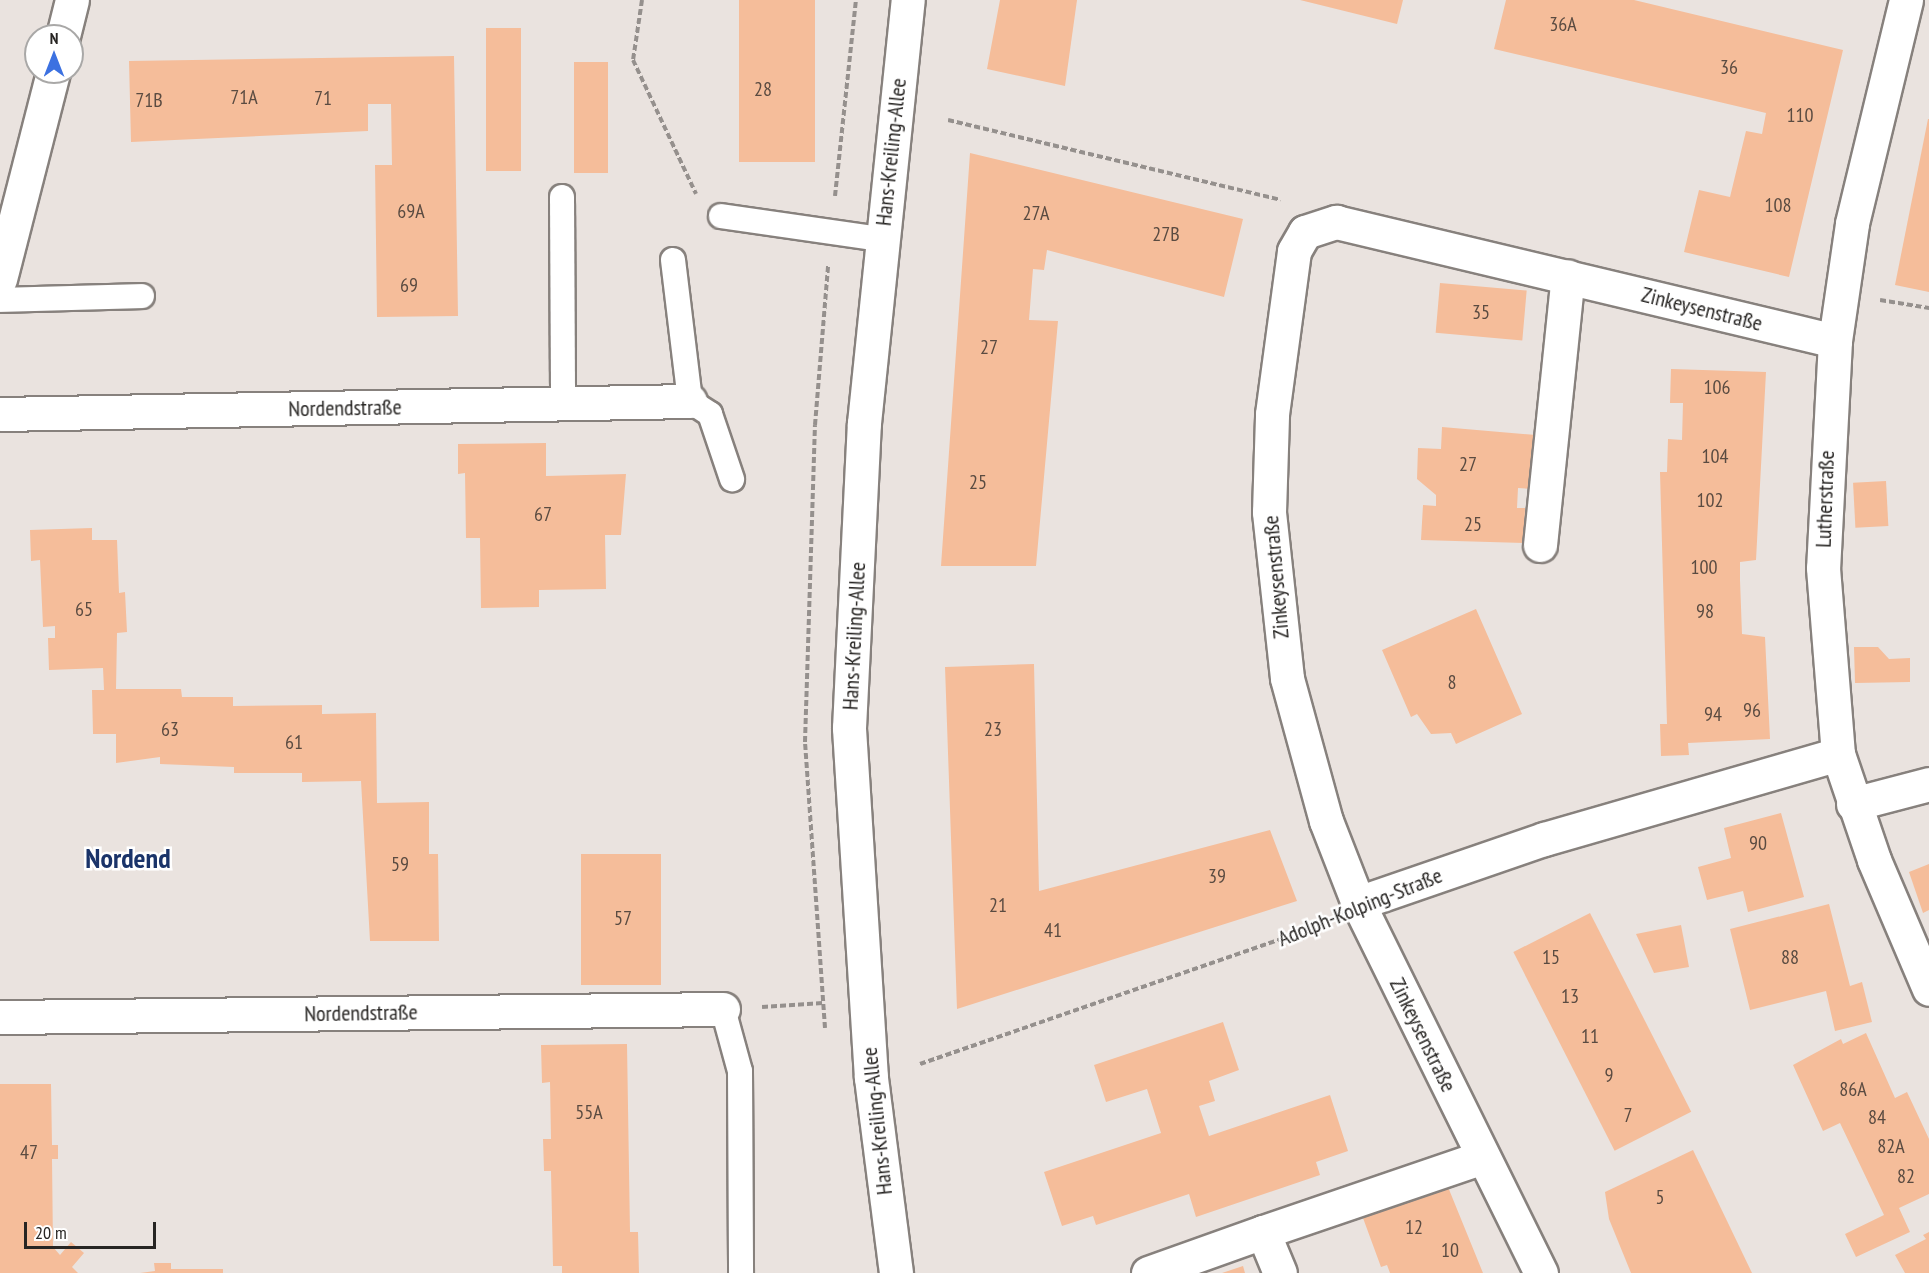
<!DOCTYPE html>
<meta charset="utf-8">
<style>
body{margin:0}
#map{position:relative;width:1929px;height:1273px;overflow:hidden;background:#eae3df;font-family:"PT Sans Narrow",sans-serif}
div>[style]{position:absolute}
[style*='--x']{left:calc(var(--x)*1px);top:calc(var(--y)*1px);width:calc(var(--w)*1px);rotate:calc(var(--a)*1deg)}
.building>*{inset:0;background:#f5bd9a;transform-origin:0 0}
.path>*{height:4px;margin-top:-2px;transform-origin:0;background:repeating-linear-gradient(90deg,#95908d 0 6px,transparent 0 9px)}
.roads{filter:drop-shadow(2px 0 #87817d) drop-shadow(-2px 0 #87817d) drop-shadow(0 2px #87817d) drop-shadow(0 -2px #87817d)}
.service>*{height:24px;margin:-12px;padding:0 12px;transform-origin:12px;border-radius:12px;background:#fff}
.minor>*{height:33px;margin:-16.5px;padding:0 16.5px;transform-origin:16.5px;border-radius:16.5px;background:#fff}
.tertiary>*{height:33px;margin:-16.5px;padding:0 16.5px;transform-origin:16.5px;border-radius:16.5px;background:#fff}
span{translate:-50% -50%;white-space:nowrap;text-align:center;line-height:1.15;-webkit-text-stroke:5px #fff;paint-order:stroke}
.number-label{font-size:20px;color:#5a4b41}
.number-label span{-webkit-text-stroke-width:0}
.street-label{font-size:22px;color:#272523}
.district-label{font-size:28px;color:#1a3369;font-weight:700}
.north{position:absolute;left:24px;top:24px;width:60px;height:60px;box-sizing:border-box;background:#fff;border:2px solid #a9a8a7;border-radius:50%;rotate:0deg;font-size:16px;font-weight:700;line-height:24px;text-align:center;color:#272523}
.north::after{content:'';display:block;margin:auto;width:21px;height:27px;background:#3c71e1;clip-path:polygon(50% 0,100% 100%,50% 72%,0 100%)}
.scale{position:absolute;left:24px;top:1222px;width:132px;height:27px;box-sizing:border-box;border:3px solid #272523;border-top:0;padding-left:8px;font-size:18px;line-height:21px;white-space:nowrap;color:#272523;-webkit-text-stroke:4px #fff;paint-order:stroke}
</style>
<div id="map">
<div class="building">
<div style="left:739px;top:0;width:76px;height:162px"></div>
<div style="clip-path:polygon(1000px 0,1077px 0,1065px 86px,987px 69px)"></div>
<div style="clip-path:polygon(1300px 0,1403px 0,1397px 24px)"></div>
<div style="clip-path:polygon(1506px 0,1634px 0,1843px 50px,1789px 277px,1684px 252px,1699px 190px,1730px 197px,1746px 131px,1762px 134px,1766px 113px,1494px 49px)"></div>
<div style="left:486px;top:28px;width:35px;height:143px"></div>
<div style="clip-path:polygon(454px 56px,458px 316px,377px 317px,375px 165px,392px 165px,391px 104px,368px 104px,368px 131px,131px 142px,129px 61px)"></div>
<div style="left:574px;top:62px;width:34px;height:111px"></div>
<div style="clip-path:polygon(1928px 119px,1929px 119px,1929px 292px,1895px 285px)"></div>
<div style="clip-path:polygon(970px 153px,1243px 219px,1224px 297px,1047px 250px,1044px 270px,1033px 269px,1029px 320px,1058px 321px,1036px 566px,941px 566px)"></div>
<div style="left:1440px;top:283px;width:87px;height:50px;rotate:5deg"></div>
<div style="clip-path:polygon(1671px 369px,1766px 372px,1756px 560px,1740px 562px,1740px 580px,1742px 634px,1765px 637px,1770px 739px,1688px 743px,1689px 755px,1661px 756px,1660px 724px,1667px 724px,1660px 472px,1667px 472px,1668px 439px,1682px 440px,1683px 403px,1670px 403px)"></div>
<div style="clip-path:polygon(1442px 427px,1536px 435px,1534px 489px,1518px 488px,1517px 508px,1525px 508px,1524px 543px,1421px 540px,1423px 505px,1436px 506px,1436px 495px,1417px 479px,1418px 448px,1441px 449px)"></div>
<div style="clip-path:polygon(546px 443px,546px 476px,626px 474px,621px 535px,605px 535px,606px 589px,539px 590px,539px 607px,481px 608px,480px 538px,466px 538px,465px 473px,458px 474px,458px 444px)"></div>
<div style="left:1886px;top:481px;width:45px;height:33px;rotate:87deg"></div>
<div style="clip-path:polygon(92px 528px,92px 540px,117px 540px,119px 593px,125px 592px,127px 632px,117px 633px,116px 689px,181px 689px,182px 697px,233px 697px,233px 706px,322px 705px,322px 714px,376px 713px,377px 803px,429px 802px,429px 854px,438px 854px,439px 941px,370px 941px,361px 781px,302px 782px,302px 773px,234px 773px,234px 767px,160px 764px,160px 757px,116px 763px,116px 734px,93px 734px,92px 690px,104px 690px,103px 668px,49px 670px,48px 638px,55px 638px,55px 626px,43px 627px,40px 560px,31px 561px,30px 530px)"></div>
<div style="clip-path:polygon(1476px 609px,1522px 714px,1456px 744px,1451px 733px,1431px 734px,1417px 714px,1411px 717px,1382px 650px)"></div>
<div style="clip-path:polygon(1854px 647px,1878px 647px,1889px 659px,1910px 658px,1910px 682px,1855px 683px)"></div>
<div style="clip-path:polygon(1034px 664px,1039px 891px,1270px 830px,1297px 901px,957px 1009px,945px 667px)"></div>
<div style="clip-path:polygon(1781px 813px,1804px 897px,1748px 912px,1743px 891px,1707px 900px,1698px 867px,1731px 858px,1724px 828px)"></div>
<div style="left:581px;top:854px;width:80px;height:131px"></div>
<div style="clip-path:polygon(1929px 864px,1929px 910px,1923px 913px,1909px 872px)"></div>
<div style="clip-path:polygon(1829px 904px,1850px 986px,1862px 982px,1872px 1022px,1835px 1031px,1826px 991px,1750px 1010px,1730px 929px)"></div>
<div style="left:1590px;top:913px;width:223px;height:86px;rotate:63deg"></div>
<div style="clip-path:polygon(1681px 925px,1689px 967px,1654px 973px,1636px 934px)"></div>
<div style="clip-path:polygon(1223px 1022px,1239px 1070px,1209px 1081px,1215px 1101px,1199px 1106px,1209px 1136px,1330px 1095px,1348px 1151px,1316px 1162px,1320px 1175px,1196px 1217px,1189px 1194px,1096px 1225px,1093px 1216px,1062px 1226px,1044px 1172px,1161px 1133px,1147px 1089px,1106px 1102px,1094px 1065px)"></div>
<div style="clip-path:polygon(1866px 1033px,1895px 1098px,1907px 1092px,1929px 1139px,1929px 1194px,1899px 1208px,1910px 1232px,1856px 1257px,1845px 1234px,1884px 1215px,1840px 1123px,1823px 1131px,1793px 1065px,1841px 1039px,1843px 1044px)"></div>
<div style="clip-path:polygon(627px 1044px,630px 1232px,638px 1232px,639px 1273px,562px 1273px,562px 1266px,553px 1266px,551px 1171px,544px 1171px,543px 1139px,551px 1139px,550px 1082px,542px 1083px,541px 1045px)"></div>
<div style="clip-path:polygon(0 1084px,51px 1084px,52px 1145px,58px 1145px,58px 1159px,52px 1159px,53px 1247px,60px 1255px,71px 1242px,84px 1253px,72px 1267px,78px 1273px,0 1273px)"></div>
<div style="clip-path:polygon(1693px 1150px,1752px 1273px,1631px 1273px,1609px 1219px,1605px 1192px)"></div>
<div style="clip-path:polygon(1448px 1187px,1483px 1273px,1390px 1273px,1387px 1265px,1381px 1267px,1363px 1218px)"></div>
<div style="clip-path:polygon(1929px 1232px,1929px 1273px,1905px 1273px,1895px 1255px,1926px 1239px,1923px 1235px)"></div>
<div style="clip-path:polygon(154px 1263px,171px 1263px,171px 1269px,223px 1269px,223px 1273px,140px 1273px,155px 1271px)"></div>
<div style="clip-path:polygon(1243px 1266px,1245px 1273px,1222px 1273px)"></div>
</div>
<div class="path">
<div style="--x:642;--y:0;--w:61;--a:98.5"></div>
<div style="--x:633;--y:60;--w:148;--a:64.8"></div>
<div style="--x:948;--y:120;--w:342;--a:13.5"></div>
<div style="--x:835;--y:196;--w:197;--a:-83.9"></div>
<div style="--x:1880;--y:300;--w:50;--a:9.3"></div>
<div style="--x:762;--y:1007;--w:61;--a:-3.8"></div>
<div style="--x:825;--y:1028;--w:287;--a:-94"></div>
<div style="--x:805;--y:742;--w:317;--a:-88.2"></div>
<div style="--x:815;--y:425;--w:160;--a:-85.3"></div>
<div style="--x:920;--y:1064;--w:428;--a:-19.1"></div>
</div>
<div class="roads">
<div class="service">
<div style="--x:562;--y:197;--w:206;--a:89.7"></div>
<div style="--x:721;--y:216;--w:162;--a:8.2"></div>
<div style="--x:673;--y:260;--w:142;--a:83.1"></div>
<div style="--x:690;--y:401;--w:24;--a:33"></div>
<div style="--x:710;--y:414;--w:69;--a:71.3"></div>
<div style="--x:0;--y:300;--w:142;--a:-1.6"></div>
<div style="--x:723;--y:1009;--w:64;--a:74.7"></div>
<div style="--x:740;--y:1071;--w:202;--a:89.7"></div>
</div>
<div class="minor">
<div style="--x:1906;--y:0;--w:230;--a:103.6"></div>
<div style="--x:1852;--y:224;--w:118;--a:98.3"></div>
<div style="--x:1835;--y:341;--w:227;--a:93"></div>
<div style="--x:1823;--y:568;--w:187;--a:85.4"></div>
<div style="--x:1838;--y:754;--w:112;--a:71.2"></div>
<div style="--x:1874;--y:860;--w:140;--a:66.9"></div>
<div style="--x:63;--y:36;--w:37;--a:-76"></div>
<div style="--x:0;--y:279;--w:214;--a:-75.6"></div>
<div style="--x:0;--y:414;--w:690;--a:-1.08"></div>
<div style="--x:1540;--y:545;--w:270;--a:-84.1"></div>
<div style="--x:1853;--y:804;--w:79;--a:-14.7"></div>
<div style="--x:1358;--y:903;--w:197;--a:-19"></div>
<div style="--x:1544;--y:839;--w:306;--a:-16.1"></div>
<div style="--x:0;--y:1017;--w:723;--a:-0.63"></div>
<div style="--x:1263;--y:1232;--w:232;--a:-18.8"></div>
<div style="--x:1148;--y:1273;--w:122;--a:-19.6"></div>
<div style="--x:1263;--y:1232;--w:44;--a:67.5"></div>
<div style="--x:1541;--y:1273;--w:413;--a:-116.3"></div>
<div style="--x:1358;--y:903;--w:88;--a:-111.3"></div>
<div style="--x:1326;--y:821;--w:148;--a:-105.3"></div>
<div style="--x:1287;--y:678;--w:167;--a:-96.2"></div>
<div style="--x:1269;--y:512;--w:98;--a:-88.2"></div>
<div style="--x:1272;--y:414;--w:164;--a:-82.3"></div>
<div style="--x:1294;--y:251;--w:22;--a:-60"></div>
<div style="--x:1305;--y:232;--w:33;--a:-18"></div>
<div style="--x:1336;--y:222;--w:513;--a:13.41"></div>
</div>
<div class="tertiary">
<div style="--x:896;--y:1273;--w:197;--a:-97.3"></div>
<div style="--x:871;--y:1078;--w:351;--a:-93.6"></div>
<div style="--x:849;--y:728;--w:305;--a:-87.2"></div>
<div style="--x:864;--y:423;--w:425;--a:-84.1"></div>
</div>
</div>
<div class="number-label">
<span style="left:1563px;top:24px">36A</span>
<span style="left:1729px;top:67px">36</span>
<span style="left:763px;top:89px">28</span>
<span style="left:244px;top:97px">71A</span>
<span style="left:323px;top:98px">71</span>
<span style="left:149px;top:100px">71B</span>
<span style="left:1800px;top:115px">110</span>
<span style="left:1778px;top:205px">108</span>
<span style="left:411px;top:211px">69A</span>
<span style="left:1036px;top:213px">27A</span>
<span style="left:1166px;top:234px">27B</span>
<span style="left:409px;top:285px">69</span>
<span style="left:1481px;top:312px">35</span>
<span style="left:989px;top:347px">27</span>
<span style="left:1717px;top:387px">106</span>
<span style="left:1715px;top:456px">104</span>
<span style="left:1468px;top:464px">27</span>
<span style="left:978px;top:482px">25</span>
<span style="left:1710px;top:500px">102</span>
<span style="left:543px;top:514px">67</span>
<span style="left:1473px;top:524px">25</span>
<span style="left:1704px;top:567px">100</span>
<span style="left:84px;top:609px">65</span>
<span style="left:1705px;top:611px">98</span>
<span style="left:1452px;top:682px">8</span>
<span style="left:1752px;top:710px">96</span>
<span style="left:1713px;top:714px">94</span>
<span style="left:170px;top:729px">63</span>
<span style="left:993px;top:729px">23</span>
<span style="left:294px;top:742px">61</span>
<span style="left:1758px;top:843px">90</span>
<span style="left:400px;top:864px">59</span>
<span style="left:1217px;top:876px">39</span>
<span style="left:998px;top:905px">21</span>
<span style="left:623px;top:918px">57</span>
<span style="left:1053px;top:930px">41</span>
<span style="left:1551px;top:957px">15</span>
<span style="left:1790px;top:957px">88</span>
<span style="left:1570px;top:996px">13</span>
<span style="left:1590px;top:1036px">11</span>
<span style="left:1609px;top:1075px">9</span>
<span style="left:1853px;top:1089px">86A</span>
<span style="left:589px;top:1112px">55A</span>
<span style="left:1628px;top:1115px">7</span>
<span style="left:1877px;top:1117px">84</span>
<span style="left:1891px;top:1146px">82A</span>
<span style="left:29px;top:1152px">47</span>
<span style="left:1906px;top:1176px">82</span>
<span style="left:1660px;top:1197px">5</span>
<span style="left:1414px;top:1227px">12</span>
<span style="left:1450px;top:1250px">10</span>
</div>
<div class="street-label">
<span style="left:891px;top:152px;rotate:-84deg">Hans-Kreiling-Allee</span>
<span style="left:1702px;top:309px;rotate:14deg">Zinkeysenstraße</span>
<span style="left:345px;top:408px;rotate:-1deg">Nordendstraße</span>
<span style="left:1825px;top:499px;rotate:-88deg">Lutherstraße</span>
<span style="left:1276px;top:577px;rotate:-95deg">Zinkeysenstraße</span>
<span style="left:854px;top:636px;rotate:-87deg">Hans-Kreiling-Allee</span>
<span style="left:1360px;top:907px;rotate:-22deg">Adolph-Kolping-Straße</span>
<span style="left:361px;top:1013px;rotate:-1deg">Nordendstraße</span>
<span style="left:1423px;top:1035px;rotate:64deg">Zinkeysenstraße</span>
<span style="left:877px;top:1121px;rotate:-96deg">Hans-Kreiling-Allee</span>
</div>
<div class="district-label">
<span style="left:128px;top:858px">Nordend</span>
</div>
<div class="north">N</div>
<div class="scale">20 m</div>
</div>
